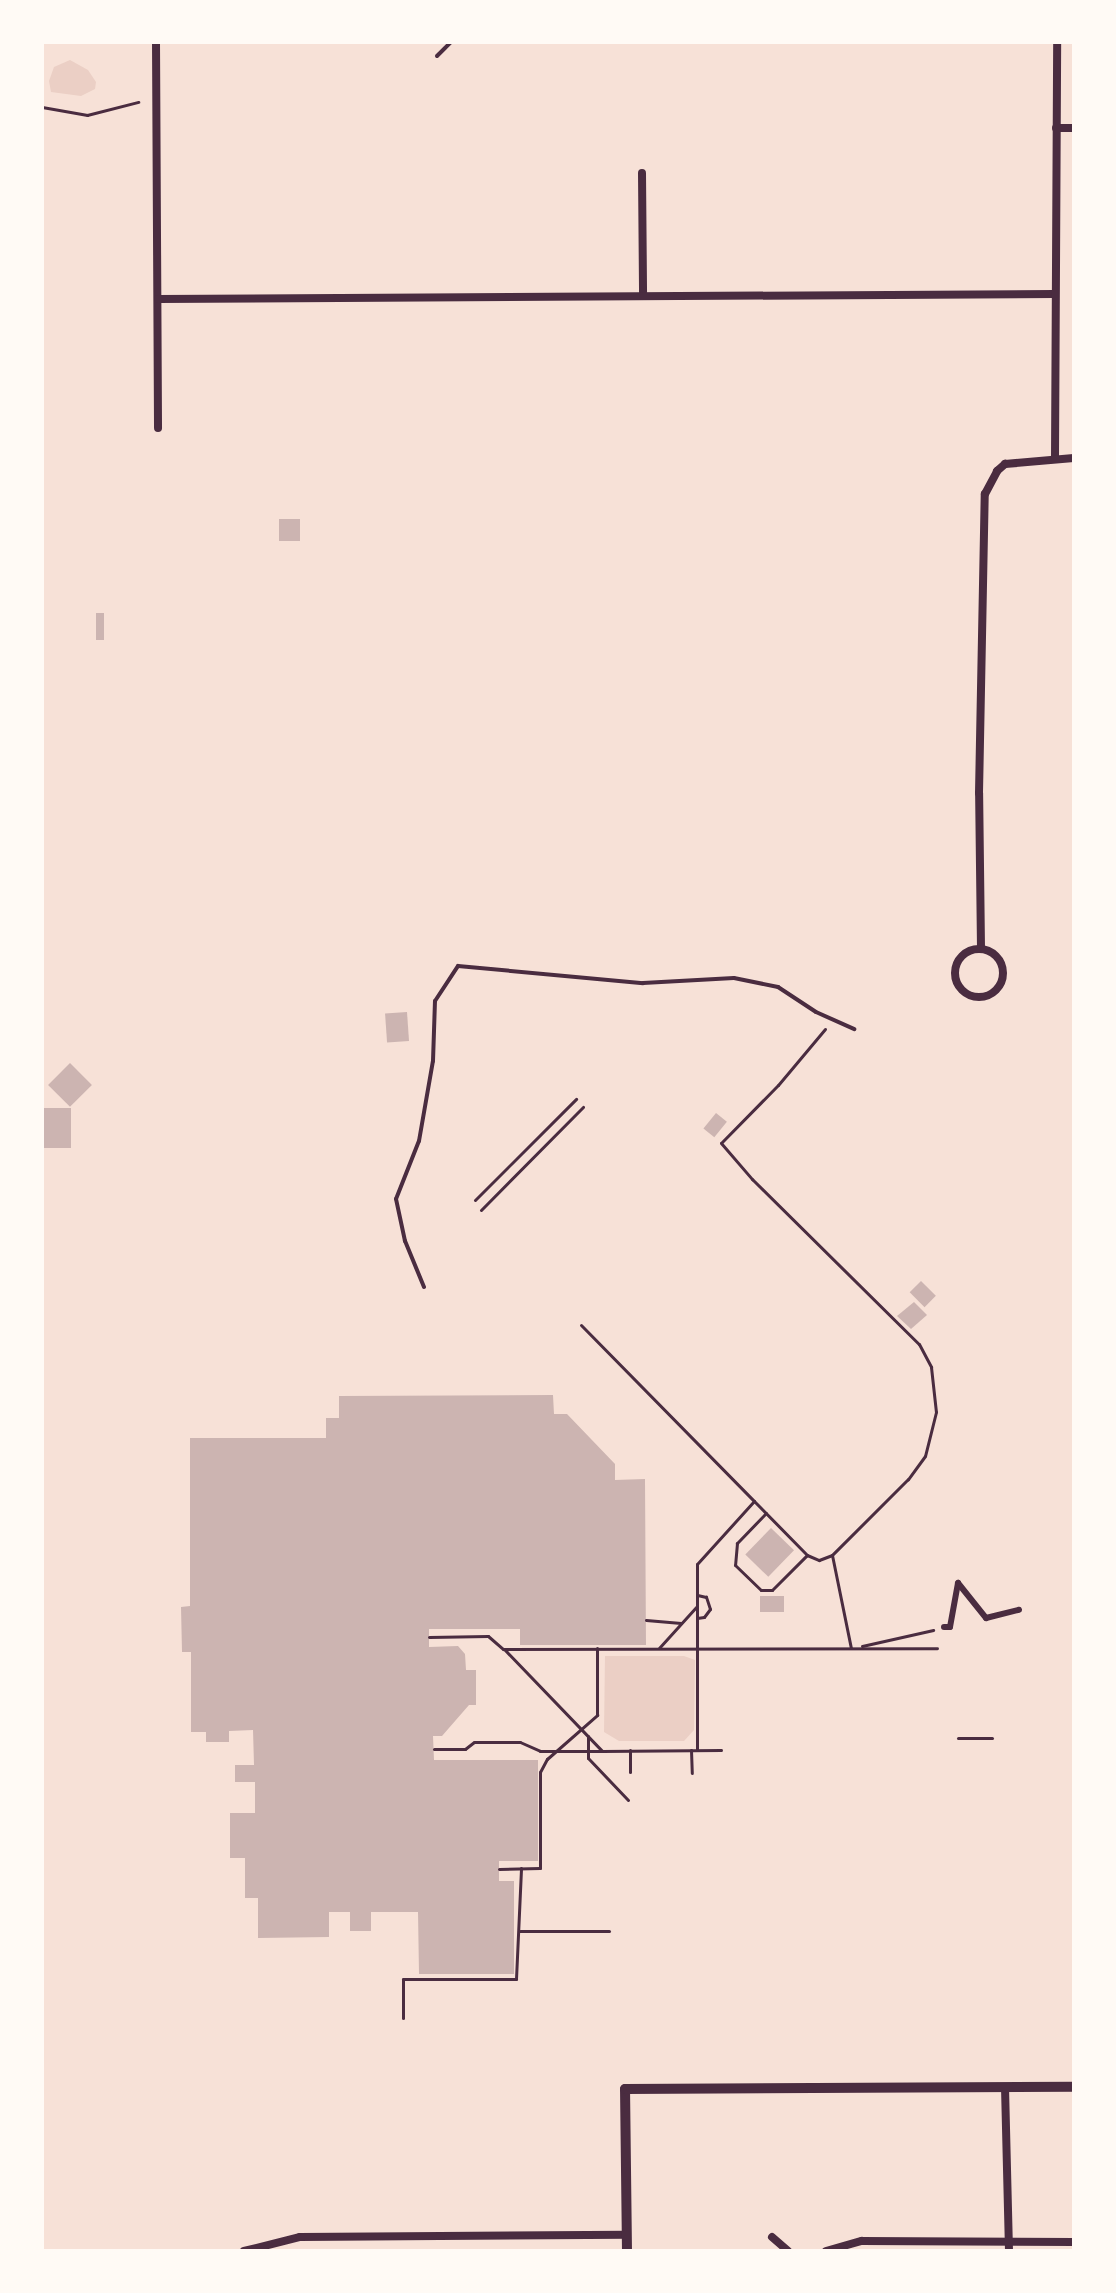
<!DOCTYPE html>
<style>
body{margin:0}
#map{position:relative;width:1116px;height:2293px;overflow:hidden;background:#f7e1d7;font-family:Barlow,sans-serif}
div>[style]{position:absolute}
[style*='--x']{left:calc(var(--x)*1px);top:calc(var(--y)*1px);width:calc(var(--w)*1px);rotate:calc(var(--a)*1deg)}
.green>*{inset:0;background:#ebcfc5}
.building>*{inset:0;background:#ccb4b1;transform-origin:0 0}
.path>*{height:3px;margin:-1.5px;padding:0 1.5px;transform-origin:1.5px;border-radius:1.5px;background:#4a2c40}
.service>*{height:4px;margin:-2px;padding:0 2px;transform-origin:2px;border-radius:2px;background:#4a2c40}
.pedestrian>*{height:6px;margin:-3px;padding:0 3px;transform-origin:3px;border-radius:3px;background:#4a2c40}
.minor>*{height:8px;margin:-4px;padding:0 4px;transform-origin:4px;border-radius:4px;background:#4a2c40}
.minor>.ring{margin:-4px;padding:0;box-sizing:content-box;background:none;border:8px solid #4a2c40;border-radius:50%}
.tertiary>*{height:10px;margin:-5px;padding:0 5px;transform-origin:5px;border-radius:5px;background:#4a2c40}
span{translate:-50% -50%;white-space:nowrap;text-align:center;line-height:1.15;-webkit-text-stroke:6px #fffaf5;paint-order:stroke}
.frame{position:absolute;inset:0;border:44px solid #fffaf5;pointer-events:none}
</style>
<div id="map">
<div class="green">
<div style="clip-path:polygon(70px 60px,88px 70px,96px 82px,95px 89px,81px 96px,51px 92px,49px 81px,54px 67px)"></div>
<div style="clip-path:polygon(605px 1656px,684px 1656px,695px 1660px,694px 1730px,684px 1741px,619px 1741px,604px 1732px)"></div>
</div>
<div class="building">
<div style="left:279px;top:519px;width:21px;height:22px"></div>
<div style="left:96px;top:613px;width:8px;height:27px"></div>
<div style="left:407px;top:1012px;width:29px;height:22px;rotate:86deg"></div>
<div style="left:70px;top:1063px;width:31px;height:31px;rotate:45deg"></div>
<div style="left:44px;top:1108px;width:27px;height:40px"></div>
<div style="left:716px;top:1113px;width:14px;height:20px;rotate:39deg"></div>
<div style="left:921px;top:1281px;width:21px;height:16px;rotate:45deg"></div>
<div style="clip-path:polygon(914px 1302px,927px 1315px,911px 1329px,897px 1316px)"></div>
<div style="clip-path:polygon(553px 1395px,554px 1414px,567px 1414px,615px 1464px,615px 1480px,645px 1479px,646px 1645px,520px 1645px,520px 1629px,429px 1629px,429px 1647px,458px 1646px,465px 1654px,466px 1670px,476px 1670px,476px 1705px,469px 1705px,442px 1736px,433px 1736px,434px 1760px,538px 1760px,538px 1861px,499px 1861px,499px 1881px,514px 1881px,514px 1974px,419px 1974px,418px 1912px,371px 1912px,371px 1931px,350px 1931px,350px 1912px,329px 1912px,329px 1937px,258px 1938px,258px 1898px,245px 1898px,245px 1858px,230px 1858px,230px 1813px,255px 1813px,255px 1782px,235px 1782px,235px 1765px,254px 1765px,253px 1730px,229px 1731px,229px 1742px,206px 1742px,206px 1732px,191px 1732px,191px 1652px,182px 1652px,181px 1607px,190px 1606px,190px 1438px,326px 1438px,326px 1418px,339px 1418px,339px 1396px)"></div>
<div style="left:771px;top:1528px;width:32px;height:37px;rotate:44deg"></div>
<div style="left:784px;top:1596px;width:16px;height:24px;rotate:90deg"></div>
</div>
<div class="path">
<div style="--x:42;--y:107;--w:46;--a:10.1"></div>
<div style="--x:87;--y:115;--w:53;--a:-14.3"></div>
<div style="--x:825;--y:1029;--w:73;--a:130"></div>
<div style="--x:778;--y:1085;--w:81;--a:134.5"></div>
<div style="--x:721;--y:1143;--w:48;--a:49.3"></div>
<div style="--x:752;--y:1179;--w:235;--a:44.7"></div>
<div style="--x:919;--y:1344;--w:26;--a:62"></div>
<div style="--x:931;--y:1367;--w:45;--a:83.7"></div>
<div style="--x:936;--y:1412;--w:45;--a:104"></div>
<div style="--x:925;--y:1456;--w:29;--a:126"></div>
<div style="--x:908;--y:1479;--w:107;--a:135"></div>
<div style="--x:832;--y:1555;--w:95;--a:78.5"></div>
<div style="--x:475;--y:1200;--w:143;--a:-45"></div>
<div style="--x:481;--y:1210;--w:145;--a:-45.3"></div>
<div style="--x:581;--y:1325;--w:247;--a:45.5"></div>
<div style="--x:754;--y:1501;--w:85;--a:132.1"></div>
<div style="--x:697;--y:1564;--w:186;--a:90"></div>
<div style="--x:754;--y:1501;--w:76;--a:45.5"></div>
<div style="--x:807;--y:1555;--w:13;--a:23"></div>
<div style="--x:819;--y:1560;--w:14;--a:-21"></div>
<div style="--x:766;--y:1513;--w:42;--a:134"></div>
<div style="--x:737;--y:1543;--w:22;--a:95"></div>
<div style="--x:735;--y:1565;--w:36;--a:44"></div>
<div style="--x:761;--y:1590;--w:11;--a:0"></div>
<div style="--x:772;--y:1590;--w:49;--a:-45"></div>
<div style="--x:697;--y:1618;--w:7;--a:-8"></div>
<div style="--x:704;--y:1617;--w:10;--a:-53"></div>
<div style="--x:710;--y:1609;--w:13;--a:-108"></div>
<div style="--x:706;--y:1597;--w:9;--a:-167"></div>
<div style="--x:646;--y:1620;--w:35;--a:5"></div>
<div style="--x:429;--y:1637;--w:59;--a:-1"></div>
<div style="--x:488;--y:1636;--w:20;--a:41"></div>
<div style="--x:503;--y:1649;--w:434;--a:-0.1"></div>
<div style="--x:862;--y:1646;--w:73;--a:-12.7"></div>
<div style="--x:659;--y:1648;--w:55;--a:-47.9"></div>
<div style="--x:504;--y:1649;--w:141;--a:46.1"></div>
<div style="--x:602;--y:1751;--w:119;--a:-0.5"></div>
<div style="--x:588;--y:1736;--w:22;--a:90"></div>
<div style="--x:588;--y:1758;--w:58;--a:46.4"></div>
<div style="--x:958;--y:1738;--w:34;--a:0"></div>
<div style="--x:434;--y:1749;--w:31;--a:0"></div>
<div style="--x:465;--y:1749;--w:11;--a:-38"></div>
<div style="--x:474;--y:1742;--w:46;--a:0"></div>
<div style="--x:520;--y:1742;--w:22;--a:24"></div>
<div style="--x:540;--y:1751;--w:62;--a:0"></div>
<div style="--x:630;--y:1750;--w:22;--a:90"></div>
<div style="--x:691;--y:1750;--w:23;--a:88"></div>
<div style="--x:499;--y:1869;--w:41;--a:-1.4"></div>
<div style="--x:540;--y:1868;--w:96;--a:-90"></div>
<div style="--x:540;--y:1772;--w:15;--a:-62"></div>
<div style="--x:547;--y:1759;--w:67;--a:-41.3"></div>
<div style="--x:597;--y:1715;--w:67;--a:-90"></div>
<div style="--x:520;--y:1931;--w:89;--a:0"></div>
<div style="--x:403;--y:2018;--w:39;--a:-90"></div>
<div style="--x:403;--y:1979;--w:113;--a:0"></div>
<div style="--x:516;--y:1979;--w:111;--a:-87.4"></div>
</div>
<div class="service">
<div style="--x:437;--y:56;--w:20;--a:-45"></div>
<div style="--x:424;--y:1287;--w:50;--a:-112.4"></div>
<div style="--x:405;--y:1241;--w:43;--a:-102.1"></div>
<div style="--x:396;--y:1199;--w:62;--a:-68.4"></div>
<div style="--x:419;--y:1141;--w:81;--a:-80.1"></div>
<div style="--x:433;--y:1061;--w:60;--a:-88.1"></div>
<div style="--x:435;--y:1001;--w:42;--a:-56.7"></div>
<div style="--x:458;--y:966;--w:186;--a:5.3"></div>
<div style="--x:643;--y:983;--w:91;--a:-3.1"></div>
<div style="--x:734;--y:978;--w:45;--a:11.6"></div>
<div style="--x:778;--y:987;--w:45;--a:33.3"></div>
<div style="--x:816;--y:1012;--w:42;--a:24.1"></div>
</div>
<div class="pedestrian">
<div style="--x:944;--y:1627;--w:6;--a:0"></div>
<div style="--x:950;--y:1627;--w:45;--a:-79.7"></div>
<div style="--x:958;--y:1583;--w:45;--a:51.3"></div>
<div style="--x:986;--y:1618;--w:34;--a:-14"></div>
</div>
<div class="minor">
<div style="--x:156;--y:42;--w:386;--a:89.7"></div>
<div style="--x:1056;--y:128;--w:18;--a:0"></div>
<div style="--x:642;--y:173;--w:123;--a:89.5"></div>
<div style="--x:158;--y:299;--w:896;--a:-0.32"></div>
<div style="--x:1055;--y:457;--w:415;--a:-89.7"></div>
<div style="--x:981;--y:948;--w:155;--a:-90.7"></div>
<div style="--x:979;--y:793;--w:299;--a:-88.9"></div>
<div style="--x:985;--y:494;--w:26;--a:-62"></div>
<div style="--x:997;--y:471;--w:11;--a:-41"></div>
<div style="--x:1005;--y:464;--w:69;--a:-5"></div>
<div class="ring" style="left:955px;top:949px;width:40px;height:40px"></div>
<div style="--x:1005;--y:2087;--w:164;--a:88.6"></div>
<div style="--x:772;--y:2237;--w:21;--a:41"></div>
<div style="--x:244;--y:2251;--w:58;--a:-14"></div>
<div style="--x:300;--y:2237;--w:327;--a:-0.4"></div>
<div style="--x:826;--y:2251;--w:37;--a:-16"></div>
<div style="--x:862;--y:2241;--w:212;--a:0.3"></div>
</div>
<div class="tertiary">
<div style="--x:627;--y:2251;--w:162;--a:-90.7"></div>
<div style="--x:625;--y:2089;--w:449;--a:-0.3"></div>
</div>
<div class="frame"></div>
</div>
